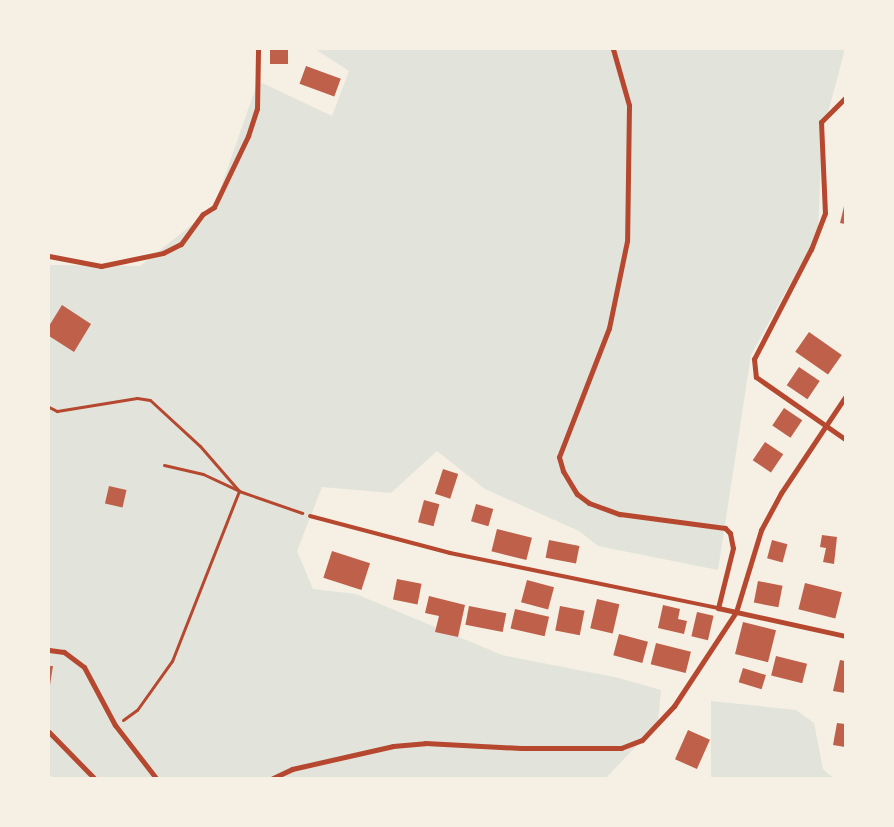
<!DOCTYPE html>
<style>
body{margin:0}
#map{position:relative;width:894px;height:827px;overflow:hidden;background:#f6efe4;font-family:"Source Sans 3",sans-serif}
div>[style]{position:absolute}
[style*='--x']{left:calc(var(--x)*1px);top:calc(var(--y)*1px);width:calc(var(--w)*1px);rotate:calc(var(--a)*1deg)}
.green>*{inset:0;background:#e2e4dc}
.building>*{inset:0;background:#bf614a;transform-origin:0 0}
.path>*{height:3px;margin:-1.5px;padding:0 1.5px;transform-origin:1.5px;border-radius:1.5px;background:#b5482f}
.service>*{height:4px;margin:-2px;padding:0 2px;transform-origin:2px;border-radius:2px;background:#b5482f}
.minor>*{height:5px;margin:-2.5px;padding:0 2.5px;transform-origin:2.5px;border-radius:2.5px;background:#b5482f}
span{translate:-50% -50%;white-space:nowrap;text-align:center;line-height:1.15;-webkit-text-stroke:4px #f6efe4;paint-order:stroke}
.frame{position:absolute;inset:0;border:50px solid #f6efe4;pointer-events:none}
</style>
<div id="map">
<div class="green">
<div style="clip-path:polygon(315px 49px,845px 49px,822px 135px,818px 233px,751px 355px,718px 570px,598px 546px,579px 531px,485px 489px,437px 451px,391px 493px,322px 487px,297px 551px,313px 589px,356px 594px,502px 655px,619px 678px,661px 690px,658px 723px,606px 778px,54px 778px,49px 775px,49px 265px,140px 266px,214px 207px,258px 81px,332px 116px,349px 71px)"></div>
<div style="clip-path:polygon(711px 701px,796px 710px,814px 723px,823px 769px,833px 778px,711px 778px)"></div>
</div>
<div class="building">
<div style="left:270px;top:49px;width:18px;height:15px"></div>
<div style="left:306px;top:66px;width:37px;height:19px;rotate:20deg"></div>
<div style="clip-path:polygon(845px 202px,845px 224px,840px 223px)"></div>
<div style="clip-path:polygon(62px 305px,91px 324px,74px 352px,49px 336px,49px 326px)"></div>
<div style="left:809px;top:332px;width:40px;height:24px;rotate:35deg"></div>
<div style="left:799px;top:367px;width:25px;height:22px;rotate:34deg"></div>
<div style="left:784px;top:408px;width:22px;height:21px;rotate:34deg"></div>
<div style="left:765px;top:442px;width:22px;height:22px;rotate:34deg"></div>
<div style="left:443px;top:469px;width:16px;height:26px;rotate:18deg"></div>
<div style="left:109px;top:486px;width:18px;height:18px;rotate:13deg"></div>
<div style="left:424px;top:500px;width:16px;height:23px;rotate:15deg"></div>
<div style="left:476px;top:504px;width:18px;height:18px;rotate:16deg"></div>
<div style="left:497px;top:529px;width:36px;height:23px;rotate:14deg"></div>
<div style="clip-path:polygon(822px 535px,837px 537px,834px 564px,823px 562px,826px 548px,820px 547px)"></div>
<div style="left:549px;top:540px;width:31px;height:18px;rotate:11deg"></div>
<div style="left:772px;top:540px;width:16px;height:19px;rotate:15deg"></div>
<div style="left:332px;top:551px;width:40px;height:28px;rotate:18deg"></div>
<div style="left:397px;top:579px;width:25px;height:21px;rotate:11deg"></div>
<div style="left:527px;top:580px;width:28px;height:23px;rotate:15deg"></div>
<div style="left:758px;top:581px;width:25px;height:22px;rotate:11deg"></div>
<div style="left:805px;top:583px;width:38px;height:27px;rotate:14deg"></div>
<div style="clip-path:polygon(429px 596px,465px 605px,458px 637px,435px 632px,439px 616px,425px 613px)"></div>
<div style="left:597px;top:599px;width:23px;height:30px;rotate:13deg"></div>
<div style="clip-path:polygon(663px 605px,680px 609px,678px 619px,687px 621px,684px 634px,658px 628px)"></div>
<div style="left:469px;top:606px;width:38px;height:19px;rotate:11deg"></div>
<div style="left:560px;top:606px;width:25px;height:25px;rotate:11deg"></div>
<div style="left:515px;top:609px;width:35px;height:20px;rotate:13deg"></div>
<div style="left:697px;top:612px;width:17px;height:25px;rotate:13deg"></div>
<div style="left:743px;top:622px;width:34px;height:33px;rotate:14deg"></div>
<div style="left:619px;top:634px;width:30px;height:22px;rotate:15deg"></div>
<div style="left:656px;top:643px;width:36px;height:22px;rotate:14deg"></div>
<div style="left:776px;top:656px;width:32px;height:20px;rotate:14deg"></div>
<div style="clip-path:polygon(840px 660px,845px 661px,845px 693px,833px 691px)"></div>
<div style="clip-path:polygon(49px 666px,53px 666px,50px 685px,49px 685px)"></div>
<div style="left:743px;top:668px;width:24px;height:15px;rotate:17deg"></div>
<div style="clip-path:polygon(837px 723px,845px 724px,845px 747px,833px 745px)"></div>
<div style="left:688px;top:730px;width:24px;height:32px;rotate:24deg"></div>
</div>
<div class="path">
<div style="--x:49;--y:407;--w:9;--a:27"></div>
<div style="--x:57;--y:411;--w:81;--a:-9.2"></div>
<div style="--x:137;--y:398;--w:13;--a:9"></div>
<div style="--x:150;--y:400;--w:68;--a:42.6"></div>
<div style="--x:200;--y:446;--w:60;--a:49.1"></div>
<div style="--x:164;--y:465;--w:40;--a:13"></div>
<div style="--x:203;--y:474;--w:40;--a:25"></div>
<div style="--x:239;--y:491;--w:67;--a:19.2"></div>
<div style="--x:123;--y:720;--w:17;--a:-36"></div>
<div style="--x:137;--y:710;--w:60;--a:-54.5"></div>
<div style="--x:172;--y:661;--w:183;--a:-68.5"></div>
</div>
<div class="service">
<div style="--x:310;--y:516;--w:145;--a:14.8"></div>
<div style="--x:450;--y:553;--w:274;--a:11.6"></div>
</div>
<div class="minor">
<div style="--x:613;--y:49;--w:58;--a:74.1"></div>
<div style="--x:629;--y:105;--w:136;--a:90.8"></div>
<div style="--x:627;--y:241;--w:89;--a:101.7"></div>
<div style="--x:609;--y:328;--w:138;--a:111.2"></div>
<div style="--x:559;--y:457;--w:15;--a:74"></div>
<div style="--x:563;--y:471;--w:27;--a:59"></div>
<div style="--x:577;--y:494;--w:15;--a:37"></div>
<div style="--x:589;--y:503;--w:33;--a:20"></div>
<div style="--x:620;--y:514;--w:106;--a:7.6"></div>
<div style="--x:725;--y:528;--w:7;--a:45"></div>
<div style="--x:730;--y:533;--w:15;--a:79"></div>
<div style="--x:733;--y:548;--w:62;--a:104"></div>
<div style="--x:718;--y:608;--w:130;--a:12.4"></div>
<div style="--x:845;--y:98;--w:34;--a:135"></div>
<div style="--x:821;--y:122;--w:91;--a:87.5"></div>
<div style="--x:825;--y:213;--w:39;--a:111"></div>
<div style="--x:811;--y:249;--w:124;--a:117.4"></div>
<div style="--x:754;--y:359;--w:18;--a:84"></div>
<div style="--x:756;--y:377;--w:108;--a:34.9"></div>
<div style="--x:49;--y:256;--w:53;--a:10.9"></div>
<div style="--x:101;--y:266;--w:63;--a:-11.8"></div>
<div style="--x:163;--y:253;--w:20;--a:-27"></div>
<div style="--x:181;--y:244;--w:37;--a:-54"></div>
<div style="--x:203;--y:214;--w:13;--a:-32"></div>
<div style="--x:214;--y:207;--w:79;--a:-64.4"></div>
<div style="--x:248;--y:136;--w:28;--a:-72"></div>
<div style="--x:257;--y:109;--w:60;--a:-89"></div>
<div style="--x:49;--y:650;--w:15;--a:8"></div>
<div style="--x:64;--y:652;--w:25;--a:37"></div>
<div style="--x:84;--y:667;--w:66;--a:61.9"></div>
<div style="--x:115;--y:725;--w:67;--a:52.3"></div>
<div style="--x:49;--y:732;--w:64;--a:45.6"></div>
<div style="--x:273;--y:778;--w:21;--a:-25"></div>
<div style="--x:292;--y:769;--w:104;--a:-12.8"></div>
<div style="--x:393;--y:746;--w:32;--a:-5"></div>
<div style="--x:425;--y:743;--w:96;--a:3"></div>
<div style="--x:521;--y:748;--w:100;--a:0"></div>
<div style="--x:621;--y:748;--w:22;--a:-21"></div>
<div style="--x:642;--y:740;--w:47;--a:-46.7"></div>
<div style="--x:674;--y:706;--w:113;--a:-56.6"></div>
<div style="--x:736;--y:612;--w:86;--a:-73"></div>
<div style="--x:761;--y:530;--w:42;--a:-61.6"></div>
<div style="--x:781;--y:493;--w:115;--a:-56.3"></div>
</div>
<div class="frame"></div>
</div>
